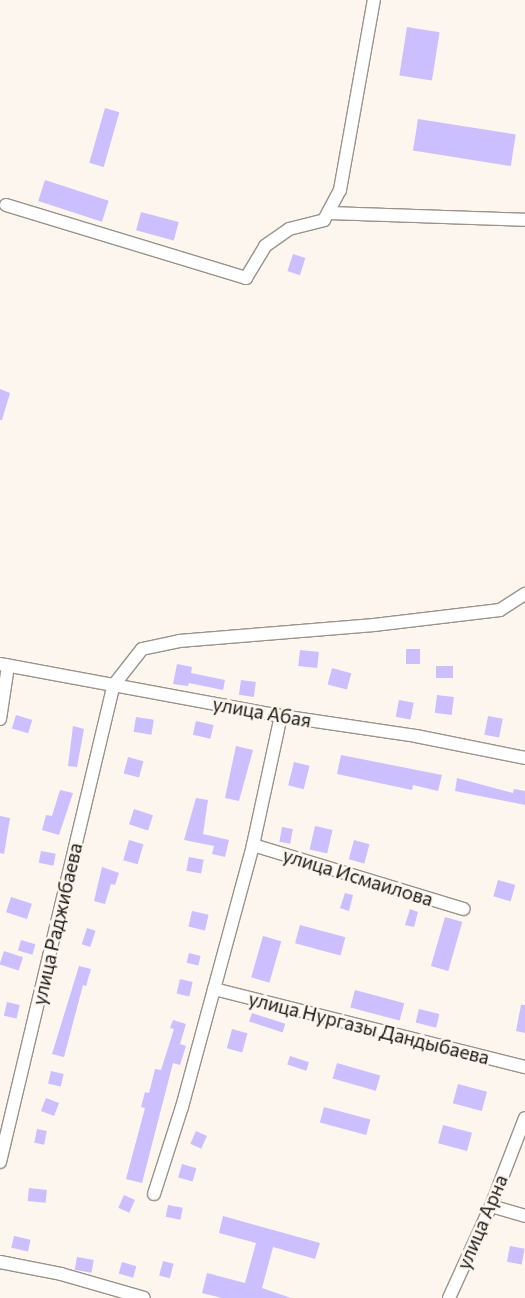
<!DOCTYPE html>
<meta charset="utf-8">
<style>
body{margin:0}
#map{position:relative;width:525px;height:1298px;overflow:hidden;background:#fdf6ee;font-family:Commissioner,sans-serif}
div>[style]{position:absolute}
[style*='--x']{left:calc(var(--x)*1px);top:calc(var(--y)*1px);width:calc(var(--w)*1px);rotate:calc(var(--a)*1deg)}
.building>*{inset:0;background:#cbbfff;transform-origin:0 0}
.roads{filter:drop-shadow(1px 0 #99938b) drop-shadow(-1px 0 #99938b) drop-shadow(0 1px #99938b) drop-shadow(0 -1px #99938b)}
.minor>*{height:12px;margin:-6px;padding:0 6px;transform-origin:6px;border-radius:6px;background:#fff}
span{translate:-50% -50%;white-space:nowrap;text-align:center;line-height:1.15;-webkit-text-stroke:5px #fdf6ee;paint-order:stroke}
.street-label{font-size:19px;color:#1a1715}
</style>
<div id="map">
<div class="building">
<div style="left:407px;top:27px;width:33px;height:49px;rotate:9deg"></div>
<div style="left:105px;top:108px;width:15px;height:57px;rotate:16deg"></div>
<div style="left:418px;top:119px;width:99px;height:32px;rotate:9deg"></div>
<div style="left:45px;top:180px;width:67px;height:22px;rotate:18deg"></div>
<div style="left:141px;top:212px;width:39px;height:19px;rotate:15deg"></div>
<div style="left:293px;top:254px;width:13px;height:18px;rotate:18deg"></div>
<div style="clip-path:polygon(0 389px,10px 393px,2px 420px,0 420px)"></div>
<div style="left:406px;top:649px;width:14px;height:15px"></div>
<div style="left:300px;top:650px;width:19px;height:16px;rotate:6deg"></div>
<div style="clip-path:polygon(177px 664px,192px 667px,191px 673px,225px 680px,223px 690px,189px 683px,188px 686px,173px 684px)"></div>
<div style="left:436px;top:666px;width:17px;height:12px"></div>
<div style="left:332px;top:668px;width:20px;height:17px;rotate:15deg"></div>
<div style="left:241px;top:680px;width:15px;height:15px;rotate:8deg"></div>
<div style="left:437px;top:695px;width:17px;height:18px;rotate:7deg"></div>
<div style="left:399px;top:700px;width:15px;height:17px;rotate:11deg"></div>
<div style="left:16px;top:715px;width:17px;height:14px;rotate:17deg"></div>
<div style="left:488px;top:716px;width:15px;height:19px;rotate:11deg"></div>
<div style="left:136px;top:717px;width:18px;height:15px;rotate:9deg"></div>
<div style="left:196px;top:721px;width:18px;height:14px;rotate:13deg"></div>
<div style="clip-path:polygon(73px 726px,84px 729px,77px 767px,68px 766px)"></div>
<div style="clip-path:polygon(236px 746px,253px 750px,239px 801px,225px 798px)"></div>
<div style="clip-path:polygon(341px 755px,442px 775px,438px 791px,413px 785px,412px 790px,337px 774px)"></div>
<div style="left:128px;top:757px;width:16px;height:17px;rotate:15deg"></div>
<div style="left:294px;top:762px;width:16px;height:24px;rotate:14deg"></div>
<div style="clip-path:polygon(457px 778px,513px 793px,514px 789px,525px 791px,525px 805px,455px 791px)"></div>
<div style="clip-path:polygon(60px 790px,73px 793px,59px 835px,42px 830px,46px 815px,52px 816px)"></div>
<div style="clip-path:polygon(196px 798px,208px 800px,203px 834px,229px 840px,225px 857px,212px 854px,214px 846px,184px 840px)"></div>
<div style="left:134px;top:809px;width:20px;height:16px;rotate:18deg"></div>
<div style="clip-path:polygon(0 816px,10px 818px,4px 854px,0 853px)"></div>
<div style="left:315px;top:826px;width:18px;height:24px;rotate:13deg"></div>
<div style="left:282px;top:827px;width:11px;height:15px;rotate:10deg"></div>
<div style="left:129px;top:840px;width:15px;height:21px;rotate:16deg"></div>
<div style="left:354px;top:840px;width:16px;height:20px;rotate:15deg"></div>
<div style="left:41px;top:851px;width:15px;height:12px;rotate:11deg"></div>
<div style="left:189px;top:857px;width:15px;height:14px;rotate:11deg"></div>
<div style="clip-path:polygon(102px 867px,119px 873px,115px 885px,111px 884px,105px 904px,94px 901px)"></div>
<div style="left:498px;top:880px;width:18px;height:17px;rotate:16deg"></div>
<div style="clip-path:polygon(345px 893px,353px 895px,349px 911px,340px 908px)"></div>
<div style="left:11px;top:897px;width:22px;height:16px;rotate:18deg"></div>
<div style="clip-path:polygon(410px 909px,418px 912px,414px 927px,405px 925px)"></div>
<div style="left:192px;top:911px;width:17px;height:16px;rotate:13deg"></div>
<div style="left:445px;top:917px;width:18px;height:51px;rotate:16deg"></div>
<div style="left:300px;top:925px;width:47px;height:19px;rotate:15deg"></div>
<div style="left:87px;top:928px;width:9px;height:17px;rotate:18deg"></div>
<div style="left:263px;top:936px;width:19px;height:43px;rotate:16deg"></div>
<div style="left:21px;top:940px;width:15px;height:11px;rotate:16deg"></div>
<div style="left:4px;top:951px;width:20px;height:14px;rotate:18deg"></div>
<div style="left:189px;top:953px;width:12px;height:10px;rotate:14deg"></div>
<div style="clip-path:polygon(79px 966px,91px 969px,86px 986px,83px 985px,64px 1057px,52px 1054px)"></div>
<div style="left:180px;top:979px;width:13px;height:15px;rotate:13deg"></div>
<div style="left:355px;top:990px;width:51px;height:18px;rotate:15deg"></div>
<div style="left:7px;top:1002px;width:13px;height:14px;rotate:13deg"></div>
<div style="clip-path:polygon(521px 1005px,525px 1005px,525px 1033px,516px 1031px)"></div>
<div style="left:419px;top:1009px;width:21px;height:14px;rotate:14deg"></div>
<div style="left:252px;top:1013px;width:35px;height:9px;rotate:18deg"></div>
<div style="clip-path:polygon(173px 1020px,186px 1024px,180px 1044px,186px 1046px,180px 1065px,173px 1063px,142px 1183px,126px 1179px,145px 1108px,141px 1107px,145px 1092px,149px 1093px,155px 1069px,161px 1070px,174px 1029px,170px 1028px)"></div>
<div style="left:232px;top:1029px;width:16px;height:20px;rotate:15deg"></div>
<div style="left:290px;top:1056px;width:20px;height:9px;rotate:18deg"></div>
<div style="left:337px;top:1063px;width:45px;height:16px;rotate:16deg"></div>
<div style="left:51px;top:1071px;width:13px;height:13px;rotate:13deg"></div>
<div style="left:458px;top:1084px;width:30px;height:20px;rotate:15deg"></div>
<div style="left:46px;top:1098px;width:14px;height:14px;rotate:21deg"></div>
<div style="left:324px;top:1107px;width:48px;height:16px;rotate:15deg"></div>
<div style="left:443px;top:1125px;width:30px;height:19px;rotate:15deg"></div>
<div style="left:37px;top:1129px;width:10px;height:14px;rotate:11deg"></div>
<div style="left:196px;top:1131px;width:12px;height:14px;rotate:24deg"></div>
<div style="left:182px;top:1164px;width:15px;height:14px;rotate:16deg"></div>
<div style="left:29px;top:1188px;width:18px;height:13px;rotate:6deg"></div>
<div style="left:124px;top:1195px;width:12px;height:14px;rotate:24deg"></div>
<div style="left:168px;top:1205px;width:15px;height:12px;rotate:11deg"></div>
<div style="clip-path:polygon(223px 1216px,320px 1243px,315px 1259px,273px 1247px,262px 1288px,291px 1298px,222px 1298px,202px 1293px,207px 1273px,245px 1283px,256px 1243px,219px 1233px)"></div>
<div style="left:14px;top:1236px;width:17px;height:12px;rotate:13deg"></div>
<div style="left:510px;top:1246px;width:15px;height:16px;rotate:11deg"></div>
<div style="left:77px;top:1257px;width:17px;height:13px;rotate:10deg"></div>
<div style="left:163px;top:1261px;width:11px;height:15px;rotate:15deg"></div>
<div style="left:122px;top:1262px;width:15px;height:12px;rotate:16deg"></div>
</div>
<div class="roads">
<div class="minor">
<div style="--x:6;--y:205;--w:251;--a:16.9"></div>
<div style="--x:246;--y:278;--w:37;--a:-59"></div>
<div style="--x:265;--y:246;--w:29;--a:-35"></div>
<div style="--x:289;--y:229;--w:36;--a:-14"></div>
<div style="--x:324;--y:220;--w:34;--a:-62"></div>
<div style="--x:340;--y:190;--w:193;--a:-79.9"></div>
<div style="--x:328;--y:213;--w:197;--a:2"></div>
<div style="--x:0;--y:664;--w:286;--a:10.5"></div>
<div style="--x:281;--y:716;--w:136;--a:8.4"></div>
<div style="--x:416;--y:736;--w:111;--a:11.4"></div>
<div style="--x:0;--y:719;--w:54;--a:-81.4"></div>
<div style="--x:253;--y:845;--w:220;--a:16.9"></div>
<div style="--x:214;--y:989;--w:321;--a:14.1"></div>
<div style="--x:0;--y:1162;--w:489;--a:-76.6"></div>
<div style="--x:113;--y:686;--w:47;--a:-51.9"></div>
<div style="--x:142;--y:649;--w:38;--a:-12"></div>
<div style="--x:179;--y:641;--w:196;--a:-4.7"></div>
<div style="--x:374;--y:625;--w:127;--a:-6.8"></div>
<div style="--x:500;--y:610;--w:30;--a:-33"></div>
<div style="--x:154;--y:1194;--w:91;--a:-72.2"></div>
<div style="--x:182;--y:1107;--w:271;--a:-74.8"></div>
<div style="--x:253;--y:845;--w:132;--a:-77.8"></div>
<div style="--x:491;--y:1206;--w:35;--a:16"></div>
<div style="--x:0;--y:1262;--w:62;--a:11.1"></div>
<div style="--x:61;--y:1274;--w:86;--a:16.1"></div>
<div style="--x:449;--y:1298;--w:101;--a:-65.5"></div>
<div style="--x:491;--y:1206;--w:94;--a:-68.9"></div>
</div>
</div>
<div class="street-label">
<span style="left:262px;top:712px;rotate:10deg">улица Абая</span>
<span style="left:358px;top:877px;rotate:17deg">улица Исмаилова</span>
<span style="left:57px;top:924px;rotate:-77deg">улица Раджибаева</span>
<span style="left:369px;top:1028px;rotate:14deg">улица Нургазы Дандыбаева</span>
<span style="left:482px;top:1222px;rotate:-67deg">улица Арна</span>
</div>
</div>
